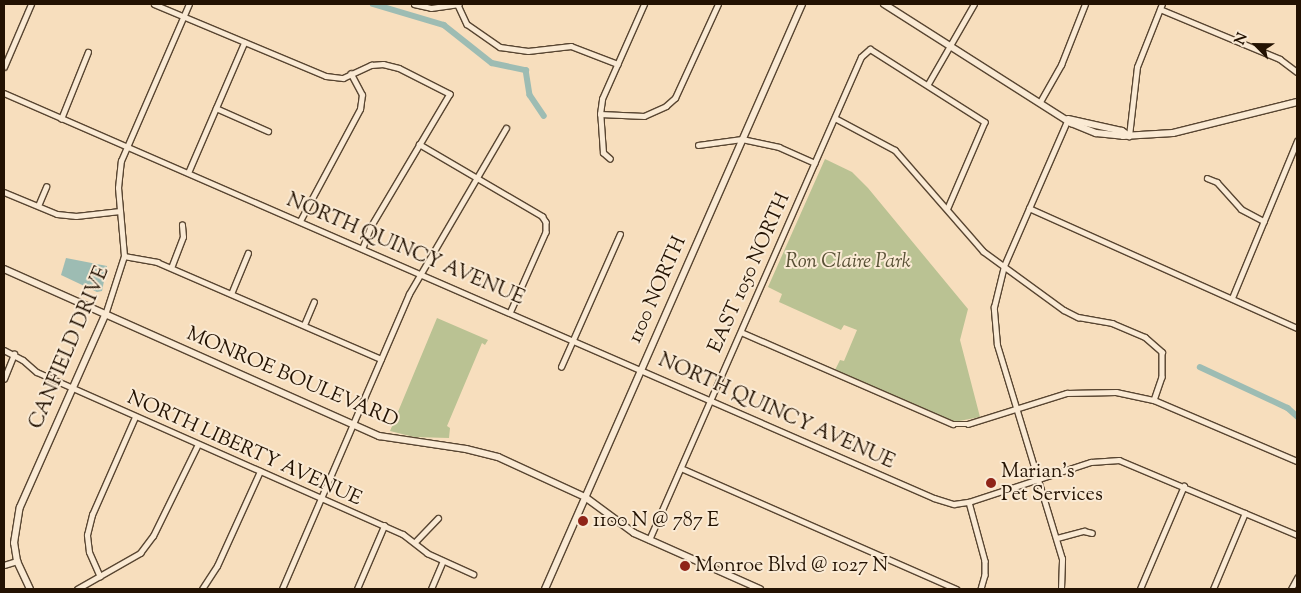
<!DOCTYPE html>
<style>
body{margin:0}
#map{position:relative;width:1301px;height:593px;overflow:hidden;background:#f7debd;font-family:"Sorts Mill Goudy",serif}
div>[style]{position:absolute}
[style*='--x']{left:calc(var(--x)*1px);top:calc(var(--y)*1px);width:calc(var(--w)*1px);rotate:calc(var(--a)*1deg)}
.green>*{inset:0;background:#bac293}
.water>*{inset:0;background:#9dbcb3}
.canal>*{height:5.5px;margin:-2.75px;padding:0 2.75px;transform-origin:2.75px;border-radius:2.75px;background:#9dbcb3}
.roads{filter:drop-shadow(1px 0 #584531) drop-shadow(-1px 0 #584531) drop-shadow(0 1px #584531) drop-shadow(0 -1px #584531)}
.street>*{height:4.5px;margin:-2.25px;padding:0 2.25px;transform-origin:2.25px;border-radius:2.25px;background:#faead4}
.secondary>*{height:6px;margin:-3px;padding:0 3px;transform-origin:3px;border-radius:3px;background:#faead4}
.dots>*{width:14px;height:14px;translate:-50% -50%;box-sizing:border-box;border:2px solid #faead4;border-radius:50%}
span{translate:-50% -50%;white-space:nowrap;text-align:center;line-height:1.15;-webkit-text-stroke:4px #faead4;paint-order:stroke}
.street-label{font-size:20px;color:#231202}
.park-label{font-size:20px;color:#585035;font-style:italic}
.poi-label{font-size:20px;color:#231202}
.left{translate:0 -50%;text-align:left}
.frame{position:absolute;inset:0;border:5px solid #231202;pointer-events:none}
.north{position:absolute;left:1231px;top:20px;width:50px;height:50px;-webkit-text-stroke:4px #faead4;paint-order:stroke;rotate:293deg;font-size:14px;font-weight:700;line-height:20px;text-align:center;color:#231202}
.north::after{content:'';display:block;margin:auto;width:18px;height:22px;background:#231202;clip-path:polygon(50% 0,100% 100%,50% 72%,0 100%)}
</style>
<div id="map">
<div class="green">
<div style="clip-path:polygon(825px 159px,852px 172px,868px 188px,968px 309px,960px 340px,980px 417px,954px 422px,943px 419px,835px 370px,840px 360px,844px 361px,857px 330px,844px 325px,841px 330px,779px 302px,782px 294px,768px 287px)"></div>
<div style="clip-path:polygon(437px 318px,488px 340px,485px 345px,482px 343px,447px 426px,450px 428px,449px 438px,414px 437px,390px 431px)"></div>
</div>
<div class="water">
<div style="clip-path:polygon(66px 258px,107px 266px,102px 291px,97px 292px,61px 275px)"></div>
</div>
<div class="canal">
<div style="--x:373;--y:4;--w:74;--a:16.5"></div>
<div style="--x:444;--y:25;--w:61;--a:38.4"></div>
<div style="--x:492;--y:63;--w:35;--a:12"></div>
<div style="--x:526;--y:70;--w:25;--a:81"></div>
<div style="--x:530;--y:95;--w:25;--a:56"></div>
<div style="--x:1200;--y:367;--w:97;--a:25"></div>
<div style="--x:1288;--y:408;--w:12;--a:42"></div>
</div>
<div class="roads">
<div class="street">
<div style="--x:154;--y:4;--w:186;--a:22.7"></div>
<div style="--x:326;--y:76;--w:17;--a:7"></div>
<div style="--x:343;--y:78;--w:31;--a:-25"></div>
<div style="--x:371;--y:65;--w:12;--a:-5"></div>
<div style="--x:383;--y:64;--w:16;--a:14"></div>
<div style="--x:399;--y:68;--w:57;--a:27"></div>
<div style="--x:450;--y:94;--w:155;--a:120.7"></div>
<div style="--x:371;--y:227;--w:22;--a:111"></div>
<div style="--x:414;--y:4;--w:17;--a:13"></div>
<div style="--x:431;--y:8;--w:28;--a:-8"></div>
<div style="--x:458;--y:5;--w:21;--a:65"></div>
<div style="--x:467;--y:24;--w:40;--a:34.9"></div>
<div style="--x:500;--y:47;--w:28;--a:8"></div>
<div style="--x:528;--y:51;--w:43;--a:-6.6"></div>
<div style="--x:571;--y:46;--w:50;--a:21"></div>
<div style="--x:1160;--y:9;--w:130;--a:22.6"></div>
<div style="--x:1280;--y:59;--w:21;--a:37"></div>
<div style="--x:4;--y:67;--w:69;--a:-66.8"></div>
<div style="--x:928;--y:84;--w:92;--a:-60.1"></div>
<div style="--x:4;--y:93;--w:1014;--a:23.53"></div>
<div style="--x:934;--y:498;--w:21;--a:17"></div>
<div style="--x:954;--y:504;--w:15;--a:-8"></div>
<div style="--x:969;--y:502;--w:128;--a:-18.2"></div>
<div style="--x:1091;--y:462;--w:28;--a:-4"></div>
<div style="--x:1119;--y:460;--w:193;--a:22.8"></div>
<div style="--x:1040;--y:102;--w:43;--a:-60.4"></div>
<div style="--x:1061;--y:65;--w:66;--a:-68.5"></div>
<div style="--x:216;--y:108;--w:57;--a:23.9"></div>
<div style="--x:600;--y:114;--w:44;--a:2.6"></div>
<div style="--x:644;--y:116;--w:24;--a:-24"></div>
<div style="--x:666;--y:106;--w:12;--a:-42"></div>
<div style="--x:675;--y:98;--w:103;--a:-65.4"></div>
<div style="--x:835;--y:118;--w:68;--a:28.1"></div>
<div style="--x:895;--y:150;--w:134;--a:48.9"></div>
<div style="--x:983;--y:251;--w:100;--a:36.1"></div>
<div style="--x:1064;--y:310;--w:16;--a:27"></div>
<div style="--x:1078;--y:317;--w:35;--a:10"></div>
<div style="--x:1112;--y:323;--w:36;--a:23"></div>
<div style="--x:1145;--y:337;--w:23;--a:41"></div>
<div style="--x:1162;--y:352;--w:25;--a:90"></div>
<div style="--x:1162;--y:377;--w:24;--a:109"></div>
<div style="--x:61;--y:119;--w:72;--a:-68.1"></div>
<div style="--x:1129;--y:136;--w:69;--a:-83.4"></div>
<div style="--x:1137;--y:67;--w:68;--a:-68.4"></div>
<div style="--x:419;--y:144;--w:143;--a:30.3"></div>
<div style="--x:542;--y:216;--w:7;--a:56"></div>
<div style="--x:546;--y:222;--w:10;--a:90"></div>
<div style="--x:546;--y:232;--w:86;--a:113.9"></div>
<div style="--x:698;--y:145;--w:44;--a:-7.8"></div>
<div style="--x:742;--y:139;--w:38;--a:12"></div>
<div style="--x:779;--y:147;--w:39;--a:24"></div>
<div style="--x:610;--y:159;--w:9;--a:-139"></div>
<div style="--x:603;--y:153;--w:39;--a:-94"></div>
<div style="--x:600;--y:114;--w:15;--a:-82"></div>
<div style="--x:602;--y:99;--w:104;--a:-66.1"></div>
<div style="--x:188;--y:173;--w:142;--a:-66.7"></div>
<div style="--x:1207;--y:178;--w:11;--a:22"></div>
<div style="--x:1217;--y:182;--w:36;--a:48"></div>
<div style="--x:1241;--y:209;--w:26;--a:28"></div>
<div style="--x:4;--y:192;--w:57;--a:22.5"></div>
<div style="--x:57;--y:214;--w:19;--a:6"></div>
<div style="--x:76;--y:216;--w:44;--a:-6.5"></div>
<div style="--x:38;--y:206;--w:21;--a:-67"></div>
<div style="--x:1029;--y:208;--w:294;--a:24.1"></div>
<div style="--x:300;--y:221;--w:127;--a:-61.8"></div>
<div style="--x:360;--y:109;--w:14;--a:-82"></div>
<div style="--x:362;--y:95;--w:24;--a:-118"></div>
<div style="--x:124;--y:256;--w:34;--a:10"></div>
<div style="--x:157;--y:262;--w:244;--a:23.4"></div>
<div style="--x:171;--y:268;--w:33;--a:-69"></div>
<div style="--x:183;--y:237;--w:12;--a:-95"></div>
<div style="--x:231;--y:294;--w:44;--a:-67.5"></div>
<div style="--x:1232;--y:298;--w:170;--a:-67.5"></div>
<div style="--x:105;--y:315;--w:62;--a:-72.1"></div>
<div style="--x:124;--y:256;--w:68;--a:-95"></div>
<div style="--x:118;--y:188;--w:27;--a:-84"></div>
<div style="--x:121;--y:161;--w:171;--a:-66.6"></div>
<div style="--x:304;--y:325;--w:25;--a:-67"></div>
<div style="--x:741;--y:332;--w:231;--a:23.5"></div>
<div style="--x:953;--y:424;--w:15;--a:0"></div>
<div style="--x:968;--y:424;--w:104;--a:-17.4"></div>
<div style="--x:1067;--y:393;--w:49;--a:-1.2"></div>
<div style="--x:1116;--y:392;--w:39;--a:12"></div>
<div style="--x:1154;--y:400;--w:155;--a:23.1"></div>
<div style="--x:4;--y:350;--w:21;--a:28"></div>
<div style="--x:23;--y:360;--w:18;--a:41"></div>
<div style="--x:37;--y:372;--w:400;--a:23.9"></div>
<div style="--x:403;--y:534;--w:31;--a:38"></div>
<div style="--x:427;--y:553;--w:51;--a:24.5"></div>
<div style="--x:561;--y:367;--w:145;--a:-66.1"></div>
<div style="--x:4;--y:379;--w:27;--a:-68"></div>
<div style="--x:681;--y:468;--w:301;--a:23.7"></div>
<div style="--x:969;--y:502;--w:61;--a:74.8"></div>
<div style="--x:985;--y:561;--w:14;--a:90"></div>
<div style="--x:985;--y:575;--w:15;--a:106"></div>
<div style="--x:1057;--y:538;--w:28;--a:-15"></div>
<div style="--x:1084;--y:531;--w:8;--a:14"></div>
<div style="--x:649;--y:540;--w:527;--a:-66.3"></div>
<div style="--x:861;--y:57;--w:12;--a:-42"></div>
<div style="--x:870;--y:49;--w:136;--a:32.4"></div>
<div style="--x:985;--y:122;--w:94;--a:113.3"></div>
<div style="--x:415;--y:542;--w:33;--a:-46"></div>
<div style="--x:4;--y:565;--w:14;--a:-17"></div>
<div style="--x:100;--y:577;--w:27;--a:-114"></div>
<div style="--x:89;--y:552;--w:17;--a:-97"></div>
<div style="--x:87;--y:535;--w:21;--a:-76"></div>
<div style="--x:92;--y:515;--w:107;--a:-66.3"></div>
<div style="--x:77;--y:589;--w:73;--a:-29.7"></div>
<div style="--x:140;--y:553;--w:21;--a:-53"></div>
<div style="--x:153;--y:536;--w:102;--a:-63.9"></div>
<div style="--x:202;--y:589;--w:27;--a:-57"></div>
<div style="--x:217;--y:566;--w:104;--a:-65.6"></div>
<div style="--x:282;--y:589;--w:321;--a:-66.7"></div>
<div style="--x:409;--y:294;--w:192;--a:-59.7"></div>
<div style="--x:357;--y:589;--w:69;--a:-66.8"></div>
<div style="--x:431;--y:589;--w:30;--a:-67"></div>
<div style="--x:1061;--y:589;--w:30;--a:-88"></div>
<div style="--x:1062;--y:559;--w:224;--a:-106.9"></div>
<div style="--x:997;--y:345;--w:38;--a:-95"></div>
<div style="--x:994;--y:307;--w:42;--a:-76.3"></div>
<div style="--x:1004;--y:266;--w:160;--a:-66.5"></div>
<div style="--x:1140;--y:589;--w:112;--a:-66.9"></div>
<div style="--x:1213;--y:589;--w:82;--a:-67.2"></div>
<div style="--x:1291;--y:589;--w:13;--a:-61"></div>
</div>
<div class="secondary">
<div style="--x:884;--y:4;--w:222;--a:32.5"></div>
<div style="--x:1071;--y:123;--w:27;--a:22"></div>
<div style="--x:1096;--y:133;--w:27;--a:6"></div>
<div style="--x:1123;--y:136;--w:50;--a:-3.4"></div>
<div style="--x:1173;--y:133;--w:128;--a:-14"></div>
<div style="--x:1068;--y:119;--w:55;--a:12.5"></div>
<div style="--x:1122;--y:131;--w:9;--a:36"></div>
<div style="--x:4;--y:269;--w:411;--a:24"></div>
<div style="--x:379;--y:436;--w:88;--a:8.5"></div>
<div style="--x:466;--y:449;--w:33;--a:14"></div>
<div style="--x:498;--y:457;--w:96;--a:24.7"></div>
<div style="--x:585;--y:497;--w:61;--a:36.3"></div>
<div style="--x:634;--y:533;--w:138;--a:24"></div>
<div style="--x:30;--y:589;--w:31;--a:-115"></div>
<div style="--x:17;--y:561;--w:18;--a:-99"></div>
<div style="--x:14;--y:543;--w:36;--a:-81"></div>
<div style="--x:20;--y:507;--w:210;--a:-66.1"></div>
<div style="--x:545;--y:589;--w:639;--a:-66.28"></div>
</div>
</div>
<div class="dots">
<div style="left:991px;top:483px;background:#8f2418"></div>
<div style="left:583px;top:521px;background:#8f2418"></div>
<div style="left:685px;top:566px;background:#8f2418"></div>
</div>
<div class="street-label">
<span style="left:405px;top:250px;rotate:23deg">NORTH QUINCY AVENUE</span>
<span style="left:750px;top:273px;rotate:-66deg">EAST 1050 NORTH</span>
<span style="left:658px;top:290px;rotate:-66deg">1100 NORTH</span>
<span style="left:70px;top:348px;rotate:-67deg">CANFIELD DRIVE</span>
<span style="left:292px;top:378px;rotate:23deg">MONROE BOULEVARD</span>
<span style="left:776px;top:412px;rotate:24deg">NORTH QUINCY AVENUE</span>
<span style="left:244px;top:449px;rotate:24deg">NORTH LIBERTY AVENUE</span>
</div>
<div class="park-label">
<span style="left:848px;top:262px">Ron Claire Park</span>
</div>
<div class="poi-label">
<span class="left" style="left:1001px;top:484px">Marian's<br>Pet Services</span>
<span class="left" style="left:593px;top:521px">1100 N @ 787 E</span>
<span class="left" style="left:695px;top:566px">Monroe Blvd @ 1027 N</span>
</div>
<div class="frame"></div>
<div class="north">N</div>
</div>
